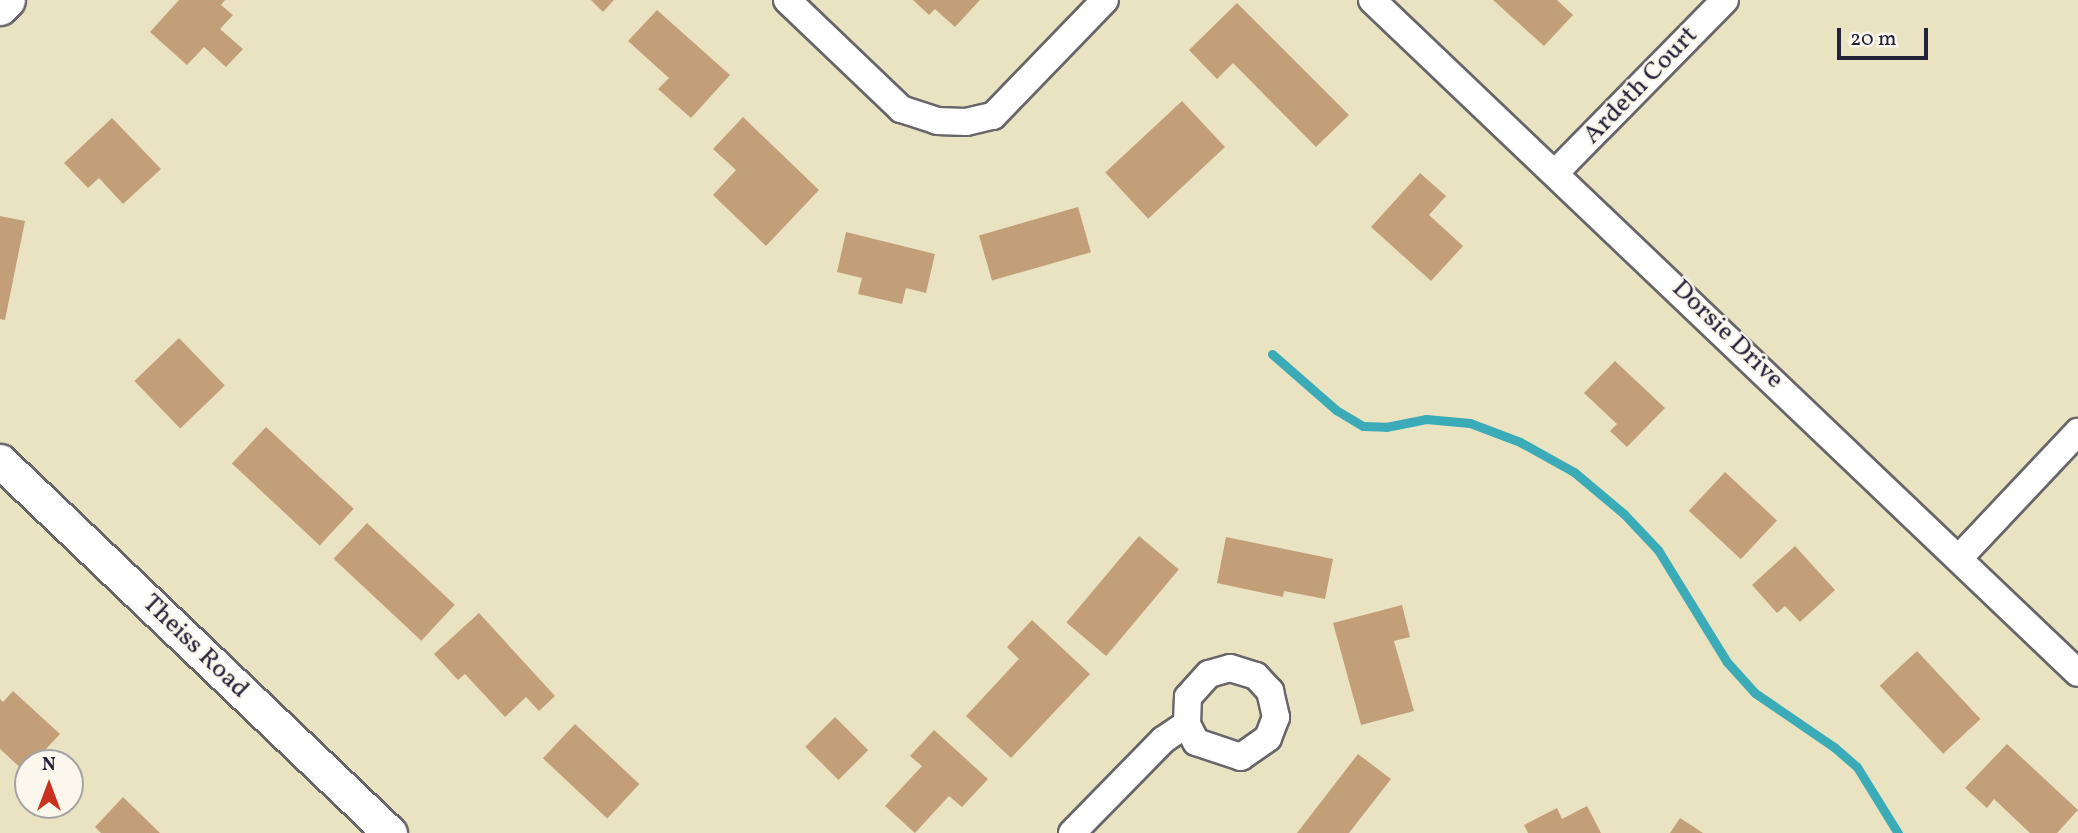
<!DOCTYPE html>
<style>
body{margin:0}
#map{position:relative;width:2078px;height:833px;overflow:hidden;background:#eae3c2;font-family:Vollkorn,serif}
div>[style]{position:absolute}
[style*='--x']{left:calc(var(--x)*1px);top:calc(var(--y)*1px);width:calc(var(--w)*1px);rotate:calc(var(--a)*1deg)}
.stream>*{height:9px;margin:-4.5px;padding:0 4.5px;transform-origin:4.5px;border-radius:4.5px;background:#3babb7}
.building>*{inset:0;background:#c29f79;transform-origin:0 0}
.roads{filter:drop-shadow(2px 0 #68666a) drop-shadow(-2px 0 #68666a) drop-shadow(0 2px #68666a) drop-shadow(0 -2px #68666a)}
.minor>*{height:26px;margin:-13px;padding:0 13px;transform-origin:13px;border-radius:13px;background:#fff}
.tertiary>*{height:33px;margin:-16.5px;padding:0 16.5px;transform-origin:16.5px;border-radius:16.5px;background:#fff}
span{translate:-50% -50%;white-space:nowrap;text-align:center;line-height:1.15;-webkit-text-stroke:5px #fbf7ec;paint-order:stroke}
.street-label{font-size:26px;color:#22223b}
.north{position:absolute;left:14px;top:749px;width:70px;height:70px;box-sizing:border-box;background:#fbf7ec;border:2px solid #a4a2a5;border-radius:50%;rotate:0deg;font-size:19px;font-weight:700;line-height:28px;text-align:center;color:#22223b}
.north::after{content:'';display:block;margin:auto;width:24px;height:32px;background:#c8321e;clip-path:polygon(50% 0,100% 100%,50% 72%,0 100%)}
.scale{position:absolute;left:1837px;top:28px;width:91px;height:32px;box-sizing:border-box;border:4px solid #22223b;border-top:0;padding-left:9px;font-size:21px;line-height:24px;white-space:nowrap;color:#22223b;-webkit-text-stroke:5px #fbf7ec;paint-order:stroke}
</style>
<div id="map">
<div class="stream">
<div style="--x:1272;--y:354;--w:85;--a:41.2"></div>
<div style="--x:1336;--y:410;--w:31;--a:31"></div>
<div style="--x:1363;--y:426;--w:23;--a:2"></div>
<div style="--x:1386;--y:427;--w:41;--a:-11.3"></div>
<div style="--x:1426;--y:419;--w:44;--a:5.2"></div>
<div style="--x:1470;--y:423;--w:53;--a:20.8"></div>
<div style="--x:1520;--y:442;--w:62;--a:29.1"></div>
<div style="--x:1574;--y:472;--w:65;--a:40"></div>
<div style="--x:1624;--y:514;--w:50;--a:46.6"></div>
<div style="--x:1658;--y:550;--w:132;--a:58.4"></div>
<div style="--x:1727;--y:662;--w:42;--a:47.9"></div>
<div style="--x:1755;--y:693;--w:96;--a:34.4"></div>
<div style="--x:1834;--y:747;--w:30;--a:41"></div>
<div style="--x:1857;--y:767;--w:78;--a:58.2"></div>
</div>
<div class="building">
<div style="clip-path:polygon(179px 0,225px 0,221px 5px,233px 15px,220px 29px,243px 49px,226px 67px,204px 47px,187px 65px,150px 32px)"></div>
<div style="clip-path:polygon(591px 0,614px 0,603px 12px)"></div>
<div style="clip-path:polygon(913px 0,980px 0,955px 27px,935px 9px,929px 15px)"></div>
<div style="clip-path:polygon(1493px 0,1557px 0,1573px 15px,1544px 46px)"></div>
<div style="clip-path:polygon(1237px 3px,1349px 115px,1316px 147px,1233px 63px,1217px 79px,1189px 50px)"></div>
<div style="clip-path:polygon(657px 10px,730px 75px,691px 118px,658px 89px,669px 78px,628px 41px)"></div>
<div style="left:1182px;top:101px;width:63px;height:105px;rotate:47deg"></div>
<div style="clip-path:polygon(743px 117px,819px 190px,766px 246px,713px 195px,736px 170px,713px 149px)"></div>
<div style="clip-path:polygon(112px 118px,161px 169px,123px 204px,99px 178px,88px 188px,64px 163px)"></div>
<div style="clip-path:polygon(1420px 173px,1446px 196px,1429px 215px,1463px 246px,1431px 281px,1371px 227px)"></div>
<div style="left:1078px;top:207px;width:47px;height:103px;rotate:74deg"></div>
<div style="clip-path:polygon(0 216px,25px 221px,5px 320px,0 319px)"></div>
<div style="clip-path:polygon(846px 232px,935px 254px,926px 293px,906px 288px,902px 304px,858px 294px,862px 278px,837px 272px)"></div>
<div style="left:179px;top:338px;width:66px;height:62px;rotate:46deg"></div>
<div style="clip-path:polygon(1615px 361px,1665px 408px,1627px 447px,1610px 431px,1617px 424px,1584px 393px)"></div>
<div style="left:266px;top:427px;width:120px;height:50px;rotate:43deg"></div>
<div style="left:1725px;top:472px;width:71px;height:53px;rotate:43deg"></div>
<div style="left:367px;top:523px;width:120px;height:49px;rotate:43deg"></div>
<div style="left:1139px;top:536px;width:52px;height:113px;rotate:40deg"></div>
<div style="clip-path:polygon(1226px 537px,1333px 559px,1325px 599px,1284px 591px,1283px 597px,1217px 583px)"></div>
<div style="clip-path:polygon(1795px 546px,1835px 590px,1800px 622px,1785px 606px,1777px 613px,1752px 585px)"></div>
<div style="clip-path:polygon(1402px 605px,1410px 637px,1394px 641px,1414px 711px,1361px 725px,1333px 623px)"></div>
<div style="clip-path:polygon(479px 613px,555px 696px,539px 711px,526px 697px,505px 717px,465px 674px,458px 680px,434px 654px)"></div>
<div style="clip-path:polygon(1032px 620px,1090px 674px,1011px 758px,966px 716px,1019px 659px,1007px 647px)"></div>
<div style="left:1917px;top:651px;width:93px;height:51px;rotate:47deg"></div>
<div style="clip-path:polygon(13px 691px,60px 734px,33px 763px,28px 763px,25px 772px,0 749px,0 699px,3px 702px)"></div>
<div style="left:835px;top:717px;width:47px;height:42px;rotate:45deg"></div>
<div style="left:575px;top:724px;width:88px;height:47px;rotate:43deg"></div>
<div style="clip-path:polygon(934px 730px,988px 779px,962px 807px,949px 796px,915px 833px,885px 806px,922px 766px,910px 756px)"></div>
<div style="clip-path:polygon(2007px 744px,2078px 810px,2057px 833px,2030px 833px,1994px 799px,1987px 808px,1965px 788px)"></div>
<div style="clip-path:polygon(1358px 754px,1391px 779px,1349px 833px,1297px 833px)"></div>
<div style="clip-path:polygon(123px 797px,160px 833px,101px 833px,95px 827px)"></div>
<div style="clip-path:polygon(1587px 806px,1601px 833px,1528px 833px,1524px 825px,1557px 808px,1562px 819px)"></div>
<div style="clip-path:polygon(1680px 818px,1703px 833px,1670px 833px)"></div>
</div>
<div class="roads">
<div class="minor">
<div style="--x:787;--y:0;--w:158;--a:43.7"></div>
<div style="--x:901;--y:109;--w:38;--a:18"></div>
<div style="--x:937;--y:121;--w:29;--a:2"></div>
<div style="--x:966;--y:122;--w:28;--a:-13"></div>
<div style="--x:993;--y:116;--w:161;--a:-46"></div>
<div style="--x:1372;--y:0;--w:975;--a:43.63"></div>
<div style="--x:1556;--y:172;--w:241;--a:-45.5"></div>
<div style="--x:1960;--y:557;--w:172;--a:-46.7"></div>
<div style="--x:1230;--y:668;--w:27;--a:17"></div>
<div style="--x:1256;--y:676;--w:21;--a:47"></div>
<div style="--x:1270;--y:691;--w:27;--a:77"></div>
<div style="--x:1276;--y:717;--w:22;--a:111"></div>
<div style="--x:1268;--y:738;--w:33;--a:145"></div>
<div style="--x:1241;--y:757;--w:47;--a:-161.6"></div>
<div style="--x:1196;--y:742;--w:20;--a:-117"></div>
<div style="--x:1187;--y:724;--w:27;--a:-88"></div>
<div style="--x:1188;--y:697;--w:31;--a:-48"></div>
<div style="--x:1209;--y:674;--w:22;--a:-16"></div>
<div style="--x:1072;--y:833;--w:130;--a:-45.6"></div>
<div style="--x:1163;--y:740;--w:29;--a:-34"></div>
</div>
<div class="tertiary">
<div style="--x:0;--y:8;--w:11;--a:-45"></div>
<div style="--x:0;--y:461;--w:539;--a:43.65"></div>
</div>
</div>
<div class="street-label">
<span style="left:1641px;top:86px;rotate:-46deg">Ardeth Court</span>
<span style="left:1727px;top:335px;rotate:44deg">Dorsie Drive</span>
<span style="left:195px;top:647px;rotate:44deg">Theiss Road</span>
</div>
<div class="north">N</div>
<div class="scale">20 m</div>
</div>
